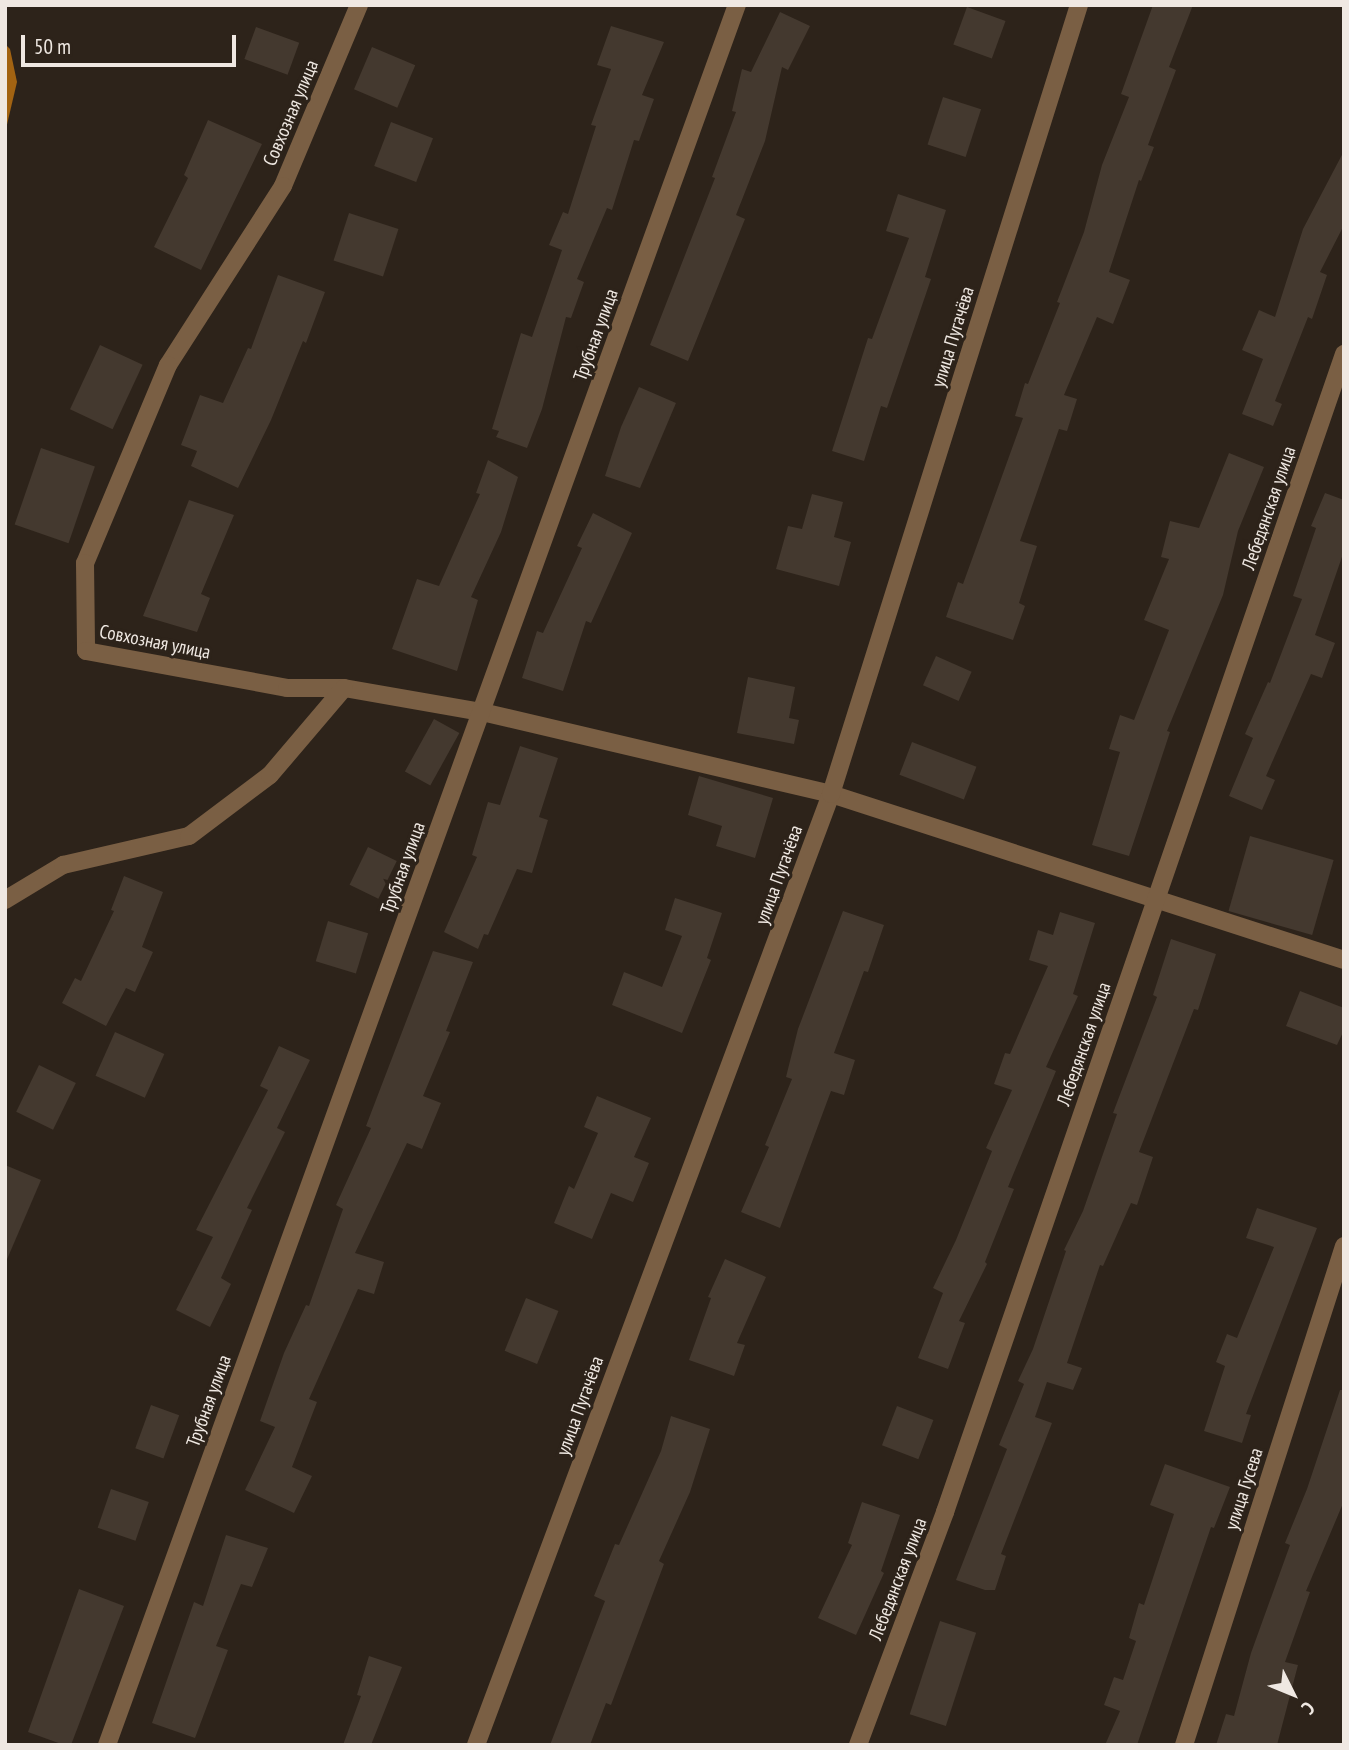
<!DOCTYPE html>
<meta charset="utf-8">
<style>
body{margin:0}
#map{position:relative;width:1349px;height:1750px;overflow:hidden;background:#2d231a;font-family:"PT Sans Narrow",sans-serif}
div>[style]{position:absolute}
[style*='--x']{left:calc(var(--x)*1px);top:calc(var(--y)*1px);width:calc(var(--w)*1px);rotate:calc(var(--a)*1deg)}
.water>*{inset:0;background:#a26312}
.building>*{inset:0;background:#44392f;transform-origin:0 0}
.minor>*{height:18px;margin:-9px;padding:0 9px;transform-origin:9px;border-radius:9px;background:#7a5f44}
span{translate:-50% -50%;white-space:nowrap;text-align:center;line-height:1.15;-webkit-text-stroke:6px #2d231a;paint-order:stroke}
.street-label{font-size:19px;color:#efe8e2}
.frame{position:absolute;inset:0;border:7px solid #efe8e2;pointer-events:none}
.north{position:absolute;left:1258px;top:1659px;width:70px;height:70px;-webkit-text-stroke:5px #2d231a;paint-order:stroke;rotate:133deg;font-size:19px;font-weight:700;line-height:28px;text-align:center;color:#efe8e2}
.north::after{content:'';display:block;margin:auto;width:24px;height:32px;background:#efe8e2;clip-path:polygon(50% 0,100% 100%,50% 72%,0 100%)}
.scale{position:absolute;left:21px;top:35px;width:215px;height:32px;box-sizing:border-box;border:4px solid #efe8e2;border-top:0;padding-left:9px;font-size:21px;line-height:24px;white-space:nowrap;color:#efe8e2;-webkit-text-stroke:5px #2d231a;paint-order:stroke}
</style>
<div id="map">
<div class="water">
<div style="clip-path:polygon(5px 44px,10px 49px,17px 82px,5px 133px)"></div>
</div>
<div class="building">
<div style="clip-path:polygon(1153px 5px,1193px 5px,1169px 67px,1176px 70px,1148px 145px,1154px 147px,1141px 181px,1139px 180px,1109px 272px,1130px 280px,1113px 324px,1097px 317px,1064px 395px,1077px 399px,1067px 431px,1059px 429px,1020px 541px,1037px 546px,1019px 603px,1025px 606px,1013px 640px,946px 617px,958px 582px,963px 584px,1023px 418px,1015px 416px,1025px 383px,1028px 384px,1060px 303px,1057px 302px,1084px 232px,1102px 165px,1129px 97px,1121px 94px)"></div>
<div style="left:967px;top:7px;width:41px;height:40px;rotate:20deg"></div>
<div style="clip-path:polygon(780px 12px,810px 26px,788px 70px,782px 67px,765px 141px,736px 215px,745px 219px,688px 361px,650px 345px,715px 178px,712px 177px,736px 112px,732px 111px,742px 69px,751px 72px)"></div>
<div style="clip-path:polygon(611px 26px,664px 42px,642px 95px,654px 99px,639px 141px,634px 140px,612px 210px,607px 208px,577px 279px,584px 282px,571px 318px,566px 317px,542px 409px,527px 448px,496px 437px,499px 431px,492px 429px,521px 333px,532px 337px,562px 250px,549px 245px,563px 212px,568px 214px,596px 126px,591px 125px,611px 69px,597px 65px)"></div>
<div style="left:256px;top:27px;width:46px;height:34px;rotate:20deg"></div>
<div style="left:372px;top:47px;width:47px;height:46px;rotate:23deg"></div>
<div style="left:943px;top:97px;width:40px;height:50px;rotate:18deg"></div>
<div style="clip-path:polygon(208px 120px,262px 144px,201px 270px,154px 247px,188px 178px,184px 175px)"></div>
<div style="left:391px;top:122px;width:45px;height:47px;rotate:21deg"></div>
<div style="clip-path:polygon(1344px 151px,1344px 225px,1320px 272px,1327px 275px,1312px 319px,1308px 317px,1275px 401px,1282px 404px,1273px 426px,1242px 414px,1263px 359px,1242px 350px,1259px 310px,1275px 317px,1303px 229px)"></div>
<div style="clip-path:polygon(898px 194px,946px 210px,925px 277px,931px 279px,887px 408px,881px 406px,864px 461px,832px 451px,868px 338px,872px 339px,909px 238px,886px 231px)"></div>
<div style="left:349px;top:213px;width:52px;height:50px;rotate:18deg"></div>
<div style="clip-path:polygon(278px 275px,325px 292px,306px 343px,303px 341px,271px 420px,238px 488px,191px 466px,197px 451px,181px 445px,200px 395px,223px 403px,248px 348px,251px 349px)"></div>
<div style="left:100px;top:345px;width:47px;height:71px;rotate:25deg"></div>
<div style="clip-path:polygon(639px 387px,676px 403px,640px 488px,605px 476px,621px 427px)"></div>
<div style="left:41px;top:448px;width:57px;height:81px;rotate:19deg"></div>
<div style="clip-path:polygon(1229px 453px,1264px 467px,1238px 531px,1223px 595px,1167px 731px,1170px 732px,1129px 856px,1092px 845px,1120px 752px,1109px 749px,1120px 715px,1134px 720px,1169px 630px,1144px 620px,1169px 559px,1161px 557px,1170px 521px,1199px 528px)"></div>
<div style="clip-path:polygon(488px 460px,518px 477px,501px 532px,471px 597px,478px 600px,457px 671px,392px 649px,417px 579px,439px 586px,480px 494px,476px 493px)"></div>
<div style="clip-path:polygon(1325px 493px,1344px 500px,1344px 551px,1315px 635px,1335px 643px,1322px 678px,1311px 674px,1266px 776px,1275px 780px,1262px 810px,1229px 796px,1253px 738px,1245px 734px,1268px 682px,1270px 683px,1302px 599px,1293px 596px,1316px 528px,1311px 526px)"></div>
<div style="clip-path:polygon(812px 494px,843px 502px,834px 537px,851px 542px,839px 586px,776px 569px,788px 526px,802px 529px)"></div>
<div style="clip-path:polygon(189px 500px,234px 515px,201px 594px,210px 598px,197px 632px,143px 616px)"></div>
<div style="clip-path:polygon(593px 513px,632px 533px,591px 623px,586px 621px,563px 691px,522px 678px,537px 631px,543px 633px,582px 548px,577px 546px)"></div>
<div style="left:936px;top:656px;width:39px;height:32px;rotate:24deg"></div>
<div style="clip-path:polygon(748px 677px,795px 687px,789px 718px,799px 720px,794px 744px,737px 733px)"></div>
<div style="left:434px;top:719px;width:29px;height:60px;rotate:29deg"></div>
<div style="left:912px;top:742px;width:69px;height:35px;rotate:21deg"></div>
<div style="clip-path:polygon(520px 746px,558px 758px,539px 817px,548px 820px,532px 873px,517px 869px,488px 935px,484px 934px,478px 949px,444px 932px,477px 857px,472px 855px,488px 802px,500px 805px)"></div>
<div style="clip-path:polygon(699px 776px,773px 798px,755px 858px,716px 846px,722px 826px,688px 815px)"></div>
<div style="left:1250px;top:836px;width:87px;height:78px;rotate:16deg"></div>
<div style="left:368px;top:847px;width:32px;height:42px;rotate:26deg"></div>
<div style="clip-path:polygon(124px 876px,163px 892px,142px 947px,153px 952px,135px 992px,126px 988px,106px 1026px,62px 1003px,75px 978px,81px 981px,114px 911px,111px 910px)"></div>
<div style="clip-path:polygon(675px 898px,722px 913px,707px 958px,711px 960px,682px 1033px,612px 1005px,624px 972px,662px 987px,682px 936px,665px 930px)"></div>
<div style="clip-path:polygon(843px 911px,884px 925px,868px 972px,864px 971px,834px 1053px,855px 1060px,844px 1095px,831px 1091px,780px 1228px,741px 1212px,769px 1147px,765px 1145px,792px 1079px,786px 1077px,798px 1029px)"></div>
<div style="clip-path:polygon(1060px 912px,1095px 923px,1073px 994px,1078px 996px,1046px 1067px,1056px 1071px,1008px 1187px,1014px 1189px,985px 1262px,987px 1264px,959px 1321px,965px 1323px,948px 1369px,918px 1358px,943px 1293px,933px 1288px,956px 1240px,992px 1151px,986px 1148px,1012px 1090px,994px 1084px,1005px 1053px,1010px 1054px,1048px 966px,1029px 960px,1038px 930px,1053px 935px)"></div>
<div style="left:328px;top:921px;width:42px;height:42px;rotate:17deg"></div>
<div style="clip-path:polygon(1171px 939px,1216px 954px,1198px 1010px,1194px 1009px,1139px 1152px,1153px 1157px,1137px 1205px,1131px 1203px,1103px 1266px,1100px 1265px,1067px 1363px,1082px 1368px,1073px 1390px,1047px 1382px,1035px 1417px,1052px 1423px,1001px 1554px,1006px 1556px,995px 1590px,985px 1590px,956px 1580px,1007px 1449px,999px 1445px,1024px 1384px,1018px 1381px,1033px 1349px,1066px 1251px,1064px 1250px,1083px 1211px,1117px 1114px,1113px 1113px,1157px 997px,1153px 995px)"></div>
<div style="clip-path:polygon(433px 951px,473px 962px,446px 1031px,450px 1032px,423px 1096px,441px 1103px,422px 1149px,407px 1143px,355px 1253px,384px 1262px,374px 1294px,358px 1289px,309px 1399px,317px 1402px,292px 1467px,312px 1476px,294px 1513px,245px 1490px,275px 1427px,260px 1421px,284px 1353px,306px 1305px,309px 1306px,343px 1209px,336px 1205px,371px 1128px,366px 1126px)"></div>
<div style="clip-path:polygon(1300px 991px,1344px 1008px,1344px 1030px,1337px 1045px,1286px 1026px)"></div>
<div style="left:115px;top:1032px;width:54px;height:48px;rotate:24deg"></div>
<div style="clip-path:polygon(279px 1046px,310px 1060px,277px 1128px,285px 1132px,247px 1208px,252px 1210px,221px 1278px,231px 1284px,210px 1327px,176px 1310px,213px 1237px,196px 1230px,268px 1090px,260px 1086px)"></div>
<div style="left:39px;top:1065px;width:41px;height:52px;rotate:26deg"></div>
<div style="clip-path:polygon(597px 1096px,651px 1118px,634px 1157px,649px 1163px,633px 1202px,611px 1193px,592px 1239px,554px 1223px,569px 1186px,574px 1189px,598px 1133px,584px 1127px)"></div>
<div style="clip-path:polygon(5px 1165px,41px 1180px,5px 1264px)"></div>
<div style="clip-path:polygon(1257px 1208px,1317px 1228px,1246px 1414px,1251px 1415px,1242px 1443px,1204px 1431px,1225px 1366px,1216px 1362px,1227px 1334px,1237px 1338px,1274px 1247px,1246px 1238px)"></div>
<div style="clip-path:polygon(725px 1259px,766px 1277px,737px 1343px,745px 1345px,734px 1376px,689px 1360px,711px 1298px,708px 1297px)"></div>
<div style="left:526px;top:1298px;width:35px;height:57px;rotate:22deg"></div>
<div style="clip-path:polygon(1340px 1390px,1344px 1390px,1344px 1501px,1306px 1591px,1310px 1592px,1285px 1662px,1298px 1665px,1277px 1745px,1216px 1745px,1226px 1714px,1234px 1716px,1251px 1653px,1290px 1545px,1285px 1543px,1307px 1489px)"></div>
<div style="left:151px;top:1405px;width:30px;height:46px;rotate:20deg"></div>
<div style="left:897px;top:1406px;width:39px;height:42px;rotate:21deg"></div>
<div style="clip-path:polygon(671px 1416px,710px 1429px,690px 1492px,659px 1561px,664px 1564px,611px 1705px,606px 1703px,590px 1745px,550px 1745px,605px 1601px,594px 1596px,615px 1544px,619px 1545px,661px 1451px)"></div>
<div style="clip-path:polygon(1165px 1464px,1230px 1487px,1214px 1528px,1211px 1527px,1137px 1745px,1105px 1745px,1120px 1711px,1104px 1705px,1114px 1677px,1123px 1680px,1136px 1641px,1129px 1638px,1139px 1603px,1144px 1605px,1174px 1514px,1150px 1505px)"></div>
<div style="left:111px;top:1489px;width:40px;height:41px;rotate:19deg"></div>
<div style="clip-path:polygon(862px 1502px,900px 1515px,881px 1571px,884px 1573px,856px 1635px,818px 1618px,852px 1545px,848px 1543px)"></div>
<div style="clip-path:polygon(226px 1535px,268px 1548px,252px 1587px,241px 1584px,216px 1646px,228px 1650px,195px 1738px,152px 1723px,194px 1602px,203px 1606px)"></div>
<div style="clip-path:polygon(79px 1589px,124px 1606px,71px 1745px,64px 1745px,28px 1732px)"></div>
<div style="left:940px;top:1621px;width:38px;height:98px;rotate:18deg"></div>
<div style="clip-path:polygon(369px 1656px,402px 1667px,371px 1745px,343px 1745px,361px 1696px,357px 1695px)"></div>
</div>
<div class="minor">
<div style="--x:359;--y:5;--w:196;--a:112.8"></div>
<div style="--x:283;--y:186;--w:213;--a:122.7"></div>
<div style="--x:168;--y:365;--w:215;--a:112.7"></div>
<div style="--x:85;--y:563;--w:88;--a:89.3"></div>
<div style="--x:86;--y:651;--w:204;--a:10.4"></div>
<div style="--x:287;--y:688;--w:57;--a:0"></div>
<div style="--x:344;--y:688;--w:140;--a:9.9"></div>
<div style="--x:482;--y:712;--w:359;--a:13.2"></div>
<div style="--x:831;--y:794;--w:539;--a:17.93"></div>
<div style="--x:5;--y:900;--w:68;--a:-31.1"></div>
<div style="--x:63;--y:865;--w:129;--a:-13"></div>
<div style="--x:189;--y:836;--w:101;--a:-37"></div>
<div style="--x:270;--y:775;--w:114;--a:-49.6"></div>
<div style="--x:107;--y:1745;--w:1851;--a:-70.1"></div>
<div style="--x:476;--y:1745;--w:1015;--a:-69.53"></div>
<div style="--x:831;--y:794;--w:827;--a:-72.55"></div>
<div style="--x:858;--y:1745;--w:249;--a:-69.5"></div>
<div style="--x:945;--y:1512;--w:1225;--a:-70.99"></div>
<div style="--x:1184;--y:1745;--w:524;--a:-72.22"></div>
</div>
<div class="street-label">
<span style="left:291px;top:113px;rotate:-67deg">Совхозная улица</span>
<span style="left:596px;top:335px;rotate:-70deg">Трубная улица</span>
<span style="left:953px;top:337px;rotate:-73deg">улица Пугачёва</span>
<span style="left:1269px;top:508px;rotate:-71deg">Лебедянская улица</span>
<span style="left:155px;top:642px;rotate:11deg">Совхозная улица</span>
<span style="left:403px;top:868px;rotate:-70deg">Трубная улица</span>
<span style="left:779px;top:875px;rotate:-70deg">улица Пугачёва</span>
<span style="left:1084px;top:1044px;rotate:-71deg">Лебедянская улица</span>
<span style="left:209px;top:1401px;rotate:-70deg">Трубная улица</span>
<span style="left:580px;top:1406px;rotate:-70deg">улица Пугачёва</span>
<span style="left:1244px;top:1489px;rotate:-72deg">улица Гусева</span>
<span style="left:898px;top:1579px;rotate:-69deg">Лебедянская улица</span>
</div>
<div class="frame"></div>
<div class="north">С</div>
<div class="scale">50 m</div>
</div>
